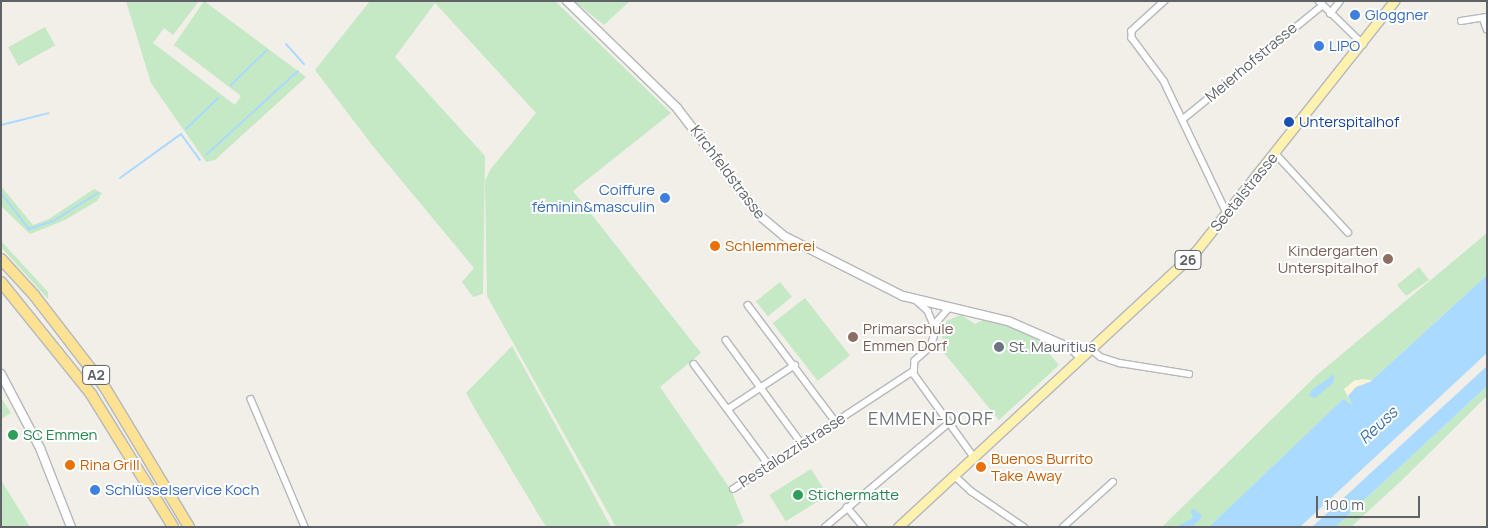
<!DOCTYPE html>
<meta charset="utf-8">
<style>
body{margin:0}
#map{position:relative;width:1488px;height:528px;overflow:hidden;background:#f1efe8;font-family:Manrope,sans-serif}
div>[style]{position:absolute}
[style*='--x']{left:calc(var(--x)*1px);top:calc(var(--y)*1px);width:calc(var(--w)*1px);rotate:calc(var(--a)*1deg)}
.green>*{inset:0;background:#c5e8c5;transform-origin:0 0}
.sand>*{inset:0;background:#fbf3d9}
.water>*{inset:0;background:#aadaff}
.stream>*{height:2px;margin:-1px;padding:0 1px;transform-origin:1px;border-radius:1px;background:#aadaff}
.roads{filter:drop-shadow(1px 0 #b5b8bc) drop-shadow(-1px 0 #b5b8bc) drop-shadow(0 1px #b5b8bc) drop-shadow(0 -1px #b5b8bc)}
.street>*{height:5.5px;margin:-2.75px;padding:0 2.75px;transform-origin:2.75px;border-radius:2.75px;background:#fff}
.secondary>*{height:8px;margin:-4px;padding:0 4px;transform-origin:4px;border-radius:4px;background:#fff}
.primary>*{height:9px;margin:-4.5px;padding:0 4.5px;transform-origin:4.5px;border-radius:4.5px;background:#fff2af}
.highway>*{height:10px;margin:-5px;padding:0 5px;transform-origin:5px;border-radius:5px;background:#fde293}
.dots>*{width:14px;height:14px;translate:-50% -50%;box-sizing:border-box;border:2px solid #fff;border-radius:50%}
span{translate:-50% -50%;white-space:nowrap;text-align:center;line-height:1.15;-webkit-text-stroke:4px #fff;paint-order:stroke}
.shield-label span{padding:1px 4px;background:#fff;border:1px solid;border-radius:4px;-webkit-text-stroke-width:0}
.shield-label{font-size:14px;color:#5f6368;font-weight:700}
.shop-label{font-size:15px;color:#366cbe}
.left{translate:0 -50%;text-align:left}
.right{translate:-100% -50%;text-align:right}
.street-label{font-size:15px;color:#5f6368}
.transit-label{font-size:15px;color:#164399}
.food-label{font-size:15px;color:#c56008}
.education-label{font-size:15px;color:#785e54}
.worship-label{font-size:15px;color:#5b616d}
.leisure-label{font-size:15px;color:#27864d}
.water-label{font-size:16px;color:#4174aa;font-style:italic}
.quarter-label{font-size:18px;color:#70757a;letter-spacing:1px}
.frame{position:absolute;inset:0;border:2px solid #5f6368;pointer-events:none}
.scale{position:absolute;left:1316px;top:496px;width:104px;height:22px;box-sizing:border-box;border:2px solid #5f6368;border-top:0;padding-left:6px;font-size:15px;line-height:18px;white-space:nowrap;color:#5f6368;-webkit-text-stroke:4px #fff;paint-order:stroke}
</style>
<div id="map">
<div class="green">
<div style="clip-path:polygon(126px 1px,199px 1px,173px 35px,164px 28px,153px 43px,235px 105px,241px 96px,174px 45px,204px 1px,306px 77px,215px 160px,206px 162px,151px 83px)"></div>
<div style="clip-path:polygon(370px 1px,555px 1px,671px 113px,573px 191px,701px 353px,660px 387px,731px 490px,744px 522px,734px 527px,616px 527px,487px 296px,485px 181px,490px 170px,536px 113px,435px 3px,395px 57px,485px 156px,483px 294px,473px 297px,462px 282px,474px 268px,372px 145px,315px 70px)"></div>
<div style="clip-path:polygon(574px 1px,630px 1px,604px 25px)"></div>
<div style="left:45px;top:27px;width:21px;height:42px;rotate:61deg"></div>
<div style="clip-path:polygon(1px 186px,33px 225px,49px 219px,94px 189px,102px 193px,97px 201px,65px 220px,30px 234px,1px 206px)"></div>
<div style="clip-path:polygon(1487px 233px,1487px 275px,1372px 380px,1361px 379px,1344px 389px,1352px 405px,1342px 400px,1209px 527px,1162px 527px,1318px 374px)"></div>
<div style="clip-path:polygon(1px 241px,48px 292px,48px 299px,1px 247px)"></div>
<div style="clip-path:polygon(1419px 267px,1429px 280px,1406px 296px,1397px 285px)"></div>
<div style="left:780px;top:282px;width:19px;height:31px;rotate:51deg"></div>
<div style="left:805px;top:298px;width:73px;height:41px;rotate:52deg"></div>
<div style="clip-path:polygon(961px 315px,975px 324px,983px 320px,1003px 324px,1035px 337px,1059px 365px,999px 420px,940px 348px,945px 344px,941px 334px,946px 321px)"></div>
<div style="clip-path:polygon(512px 346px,582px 473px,611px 527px,546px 527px,479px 416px,466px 393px)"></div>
<div style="clip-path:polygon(1487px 386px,1487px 396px,1401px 481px,1351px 527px,1335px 527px)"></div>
<div style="clip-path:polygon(1px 398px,11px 413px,1px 419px)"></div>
<div style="left:811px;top:469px;width:31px;height:49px;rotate:58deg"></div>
<div style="clip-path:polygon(1px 480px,30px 527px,1px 527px)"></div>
</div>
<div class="sand">
<div style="clip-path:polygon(1355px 380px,1372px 380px,1356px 387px,1348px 396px,1344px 389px)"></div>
</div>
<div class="water">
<div style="clip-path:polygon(1487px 275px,1487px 353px,1300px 527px,1209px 527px,1343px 399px,1352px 405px,1348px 396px,1356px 387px,1370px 382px)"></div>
<div style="clip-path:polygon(1487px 366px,1487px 386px,1335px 527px,1312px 527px)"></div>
<div style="clip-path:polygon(1334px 374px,1333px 383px,1315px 398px,1309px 396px,1312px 390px)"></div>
<div style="clip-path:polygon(1194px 509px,1202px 516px,1199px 521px,1191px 527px,1176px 527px,1193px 518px,1191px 510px)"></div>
</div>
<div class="stream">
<div style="--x:286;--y:44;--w:27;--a:48"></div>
<div style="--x:231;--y:85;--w:50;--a:-44.2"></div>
<div style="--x:1;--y:125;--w:49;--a:-14"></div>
<div style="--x:186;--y:129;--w:45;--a:-44.1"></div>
<div style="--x:207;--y:154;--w:123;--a:-42.4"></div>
<div style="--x:120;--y:178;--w:75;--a:-35.8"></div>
<div style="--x:181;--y:134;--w:32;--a:54"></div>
<div style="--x:1;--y:193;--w:46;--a:52.1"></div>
<div style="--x:29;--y:229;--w:25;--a:-18"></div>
<div style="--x:53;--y:221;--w:53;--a:-31.9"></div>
</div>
<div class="roads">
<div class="street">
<div style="--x:1165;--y:1;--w:45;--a:137.7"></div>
<div style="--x:1132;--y:31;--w:7;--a:90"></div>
<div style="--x:1132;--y:38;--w:54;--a:53.3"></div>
<div style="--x:1164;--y:81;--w:146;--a:64.5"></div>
<div style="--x:1319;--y:1;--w:62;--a:44.3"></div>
<div style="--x:1330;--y:14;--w:16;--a:-52"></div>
<div style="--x:1483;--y:18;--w:12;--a:70"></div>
<div style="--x:1461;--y:21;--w:26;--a:-9"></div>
<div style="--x:1182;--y:120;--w:181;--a:-39.2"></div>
<div style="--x:1275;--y:153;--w:108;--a:47.3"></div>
<div style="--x:917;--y:301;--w:15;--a:42"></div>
<div style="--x:928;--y:311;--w:15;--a:67"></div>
<div style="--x:934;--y:325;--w:12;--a:90"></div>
<div style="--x:934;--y:337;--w:10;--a:107"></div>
<div style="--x:931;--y:347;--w:21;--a:139"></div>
<div style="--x:915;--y:361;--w:13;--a:94"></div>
<div style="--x:914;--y:374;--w:102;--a:54.1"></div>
<div style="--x:748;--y:305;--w:146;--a:53.1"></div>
<div style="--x:934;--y:325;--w:23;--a:-49"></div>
<div style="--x:726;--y:340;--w:129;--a:53.8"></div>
<div style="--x:1092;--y:350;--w:11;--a:38"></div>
<div style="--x:1101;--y:357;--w:20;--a:18"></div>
<div style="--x:1120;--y:363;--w:70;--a:9.1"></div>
<div style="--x:694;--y:364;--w:126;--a:53.4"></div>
<div style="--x:251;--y:399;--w:139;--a:67.1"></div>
<div style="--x:728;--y:409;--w:80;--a:-33.3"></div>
<div style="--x:955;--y:476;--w:22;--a:43"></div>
<div style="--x:971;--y:491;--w:64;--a:34.2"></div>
<div style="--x:733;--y:489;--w:215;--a:-33.2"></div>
<div style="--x:847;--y:507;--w:26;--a:50"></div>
<div style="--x:825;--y:527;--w:162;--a:-40"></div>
<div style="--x:1063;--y:527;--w:67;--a:-42"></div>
</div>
<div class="secondary">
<div style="--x:567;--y:1;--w:153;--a:44.2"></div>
<div style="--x:677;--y:108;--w:135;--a:52.5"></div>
<div style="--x:759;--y:215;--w:33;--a:40"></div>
<div style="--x:784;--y:236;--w:133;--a:26.8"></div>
<div style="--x:903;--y:296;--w:108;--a:13.4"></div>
<div style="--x:1008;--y:321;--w:70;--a:23.6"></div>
<div style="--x:1072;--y:349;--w:13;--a:42"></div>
<div style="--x:1;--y:374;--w:84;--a:62.2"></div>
<div style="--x:40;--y:448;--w:85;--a:68.6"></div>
</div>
<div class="primary">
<div style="--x:898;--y:527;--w:406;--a:-42.8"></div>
<div style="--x:1196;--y:251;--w:319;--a:-51.6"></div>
</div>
<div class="highway">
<div style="--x:1;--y:259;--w:49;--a:47.5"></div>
<div style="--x:34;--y:295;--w:115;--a:52.4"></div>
<div style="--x:104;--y:386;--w:165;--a:58.9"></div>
<div style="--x:1;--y:282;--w:144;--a:51.2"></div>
<div style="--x:91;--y:394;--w:156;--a:58.3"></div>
</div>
</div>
<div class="dots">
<div style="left:1355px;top:15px;background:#3f7fe0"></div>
<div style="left:1319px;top:46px;background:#3f7fe0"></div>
<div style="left:1289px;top:122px;background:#1a4fb4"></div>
<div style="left:665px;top:198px;background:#3f7fe0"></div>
<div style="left:715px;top:246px;background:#e8710a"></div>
<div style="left:1388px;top:259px;background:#8d6e63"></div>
<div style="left:853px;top:337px;background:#8d6e63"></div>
<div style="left:999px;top:347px;background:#6b7280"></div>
<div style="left:13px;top:435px;background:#2e9e5b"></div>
<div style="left:70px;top:465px;background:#e8710a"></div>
<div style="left:981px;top:467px;background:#e8710a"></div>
<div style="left:95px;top:490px;background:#3f7fe0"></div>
<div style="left:798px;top:495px;background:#2e9e5b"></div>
</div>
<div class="shield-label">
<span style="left:1188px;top:260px">26</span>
<span style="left:96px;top:375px">A2</span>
</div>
<div class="shop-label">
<span class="left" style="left:1365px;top:15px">Gloggner</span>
<span class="left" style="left:1329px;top:46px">LIPO</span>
<span class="right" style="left:655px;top:198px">Coiffure<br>féminin&amp;masculin</span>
<span class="left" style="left:105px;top:490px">Schlüsselservice Koch</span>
</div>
<div class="street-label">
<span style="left:1251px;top:62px;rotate:-40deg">Meierhofstrasse</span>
<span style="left:728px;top:172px;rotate:53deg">Kirchfeldstrasse</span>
<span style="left:1244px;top:192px;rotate:-51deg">Seetalstrasse</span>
<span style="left:792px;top:450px;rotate:-33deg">Pestalozzistrasse</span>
</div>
<div class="transit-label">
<span class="left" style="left:1299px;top:122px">Unterspitalhof</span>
</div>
<div class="food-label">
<span class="left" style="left:725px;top:246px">Schlemmerei</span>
<span class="left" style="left:991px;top:467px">Buenos Burrito<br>Take Away</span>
<span class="left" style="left:80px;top:465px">Rina Grill</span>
</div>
<div class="education-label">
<span class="right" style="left:1378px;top:259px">Kindergarten<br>Unterspitalhof</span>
<span class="left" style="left:863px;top:337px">Primarschule<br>Emmen Dorf</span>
</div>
<div class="worship-label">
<span class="left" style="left:1009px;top:347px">St. Mauritius</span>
</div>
<div class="leisure-label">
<span class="left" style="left:23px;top:435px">SC Emmen</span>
<span class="left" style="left:808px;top:495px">Stichermatte</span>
</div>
<div class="water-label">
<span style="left:1378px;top:425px;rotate:-43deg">Reuss</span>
</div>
<div class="quarter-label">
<span style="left:931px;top:418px">EMMEN-DORF</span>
</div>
<div class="frame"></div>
<div class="scale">100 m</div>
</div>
